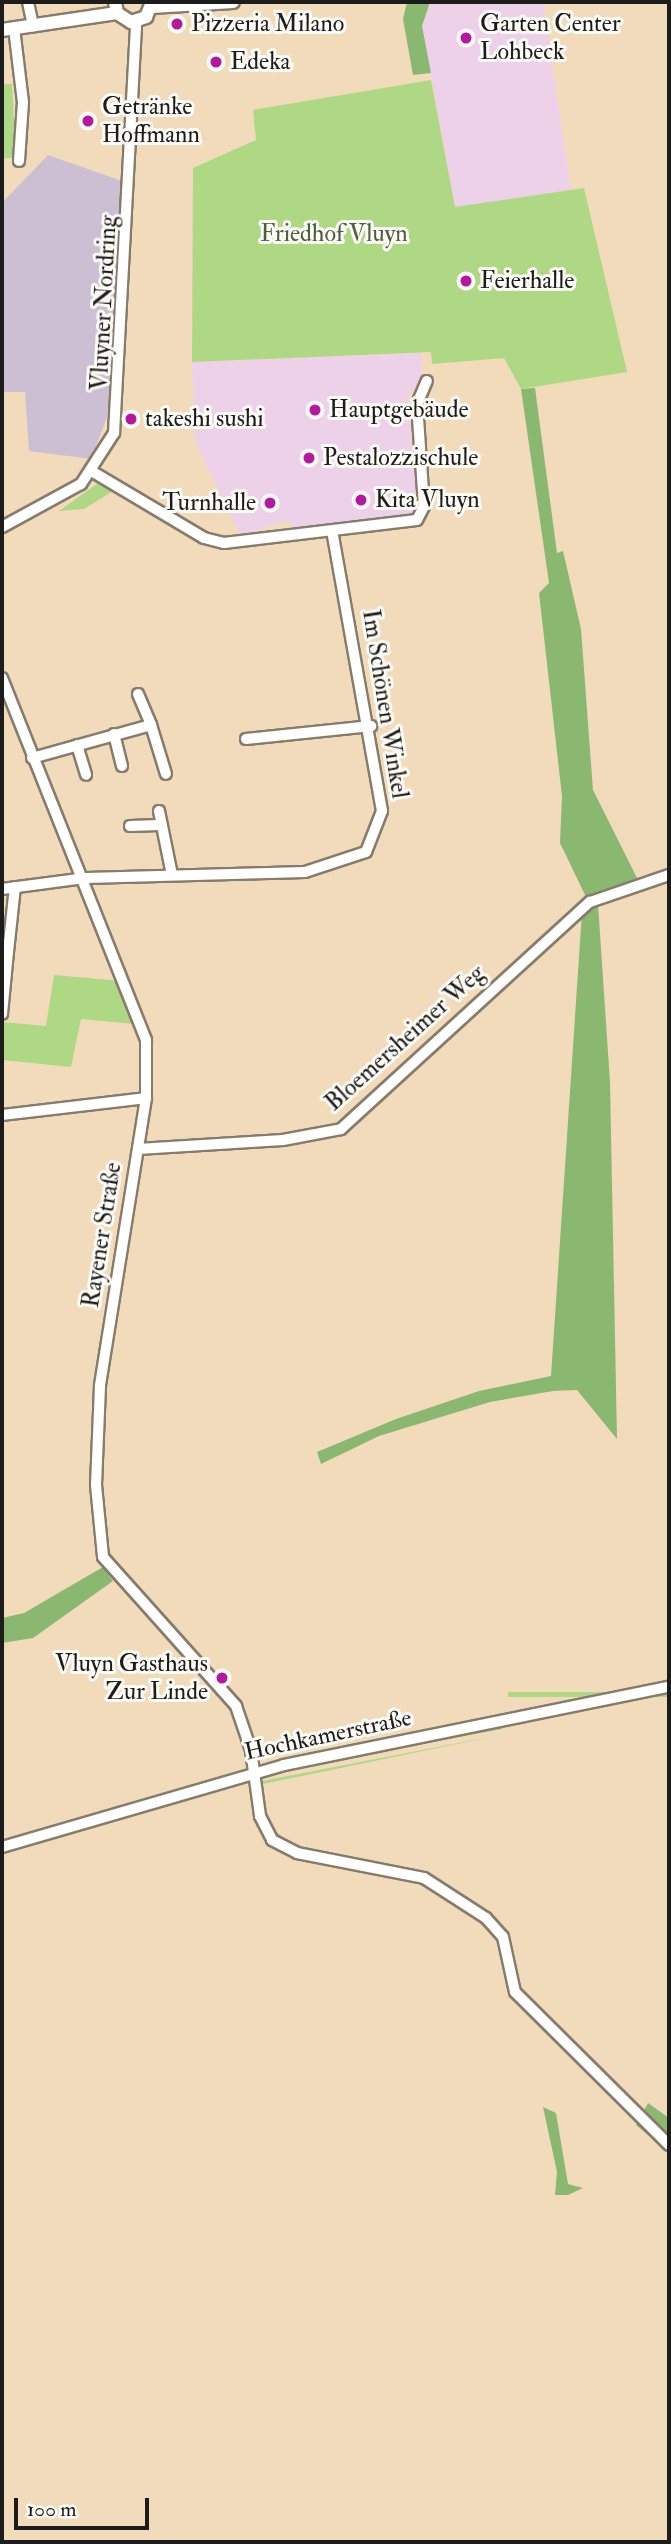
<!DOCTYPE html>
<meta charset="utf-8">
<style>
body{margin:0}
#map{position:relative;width:671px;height:2544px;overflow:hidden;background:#f2dbbb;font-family:"IM FELL Double Pica",serif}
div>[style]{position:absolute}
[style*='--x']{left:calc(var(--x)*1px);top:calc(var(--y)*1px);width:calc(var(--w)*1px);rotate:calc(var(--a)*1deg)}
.built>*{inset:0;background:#edd1e9}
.industrial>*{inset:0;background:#ccbfd4}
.green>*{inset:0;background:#aed883;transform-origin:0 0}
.forest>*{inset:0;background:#8ab871}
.roads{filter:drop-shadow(2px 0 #877c6c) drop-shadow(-2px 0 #877c6c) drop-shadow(0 2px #877c6c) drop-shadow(0 -2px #877c6c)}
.minor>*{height:10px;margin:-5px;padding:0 5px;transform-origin:5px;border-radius:5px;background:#fff}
.major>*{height:12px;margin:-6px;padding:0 6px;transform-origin:6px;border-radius:6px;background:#fff}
.dots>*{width:19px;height:19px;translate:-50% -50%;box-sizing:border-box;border:4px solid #fdfcf7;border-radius:50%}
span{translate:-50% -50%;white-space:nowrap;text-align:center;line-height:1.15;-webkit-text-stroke:6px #fdfcf7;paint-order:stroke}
.poi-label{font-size:24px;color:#1c1c1c}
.left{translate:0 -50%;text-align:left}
.right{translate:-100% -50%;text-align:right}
.park-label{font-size:24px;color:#4f5e40}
.street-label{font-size:24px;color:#1c1c1c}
.frame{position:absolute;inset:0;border:4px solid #1c1c1c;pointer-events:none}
.scale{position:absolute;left:14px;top:2498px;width:135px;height:32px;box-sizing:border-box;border:4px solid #1c1c1c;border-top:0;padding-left:9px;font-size:21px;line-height:24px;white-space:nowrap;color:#1c1c1c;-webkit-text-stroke:5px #fdfcf7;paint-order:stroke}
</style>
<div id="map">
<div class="built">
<div style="clip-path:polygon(430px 2px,543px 2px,571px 190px,455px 208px,422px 26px)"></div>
<div style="clip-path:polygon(422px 353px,422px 376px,408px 398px,417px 497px,413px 515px,296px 528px,287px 521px,240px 535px,195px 441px,192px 362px)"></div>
</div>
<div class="industrial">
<div style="clip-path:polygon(48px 155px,122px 181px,112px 404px,91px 459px,29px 451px,25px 392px,2px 392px,2px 203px)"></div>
</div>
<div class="green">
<div style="clip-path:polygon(431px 80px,455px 207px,584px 188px,627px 372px,521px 389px,504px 358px,432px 364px,431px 352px,192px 362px,193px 168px,256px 140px,253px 110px)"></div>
<div style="clip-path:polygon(2px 84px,12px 84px,16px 157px,2px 159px)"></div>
<div style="clip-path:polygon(98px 483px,113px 491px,84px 509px,59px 511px)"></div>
<div style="clip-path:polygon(54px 975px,122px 981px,134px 1024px,81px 1019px,71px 1067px,2px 1060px,2px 1022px,46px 1026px)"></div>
<div style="left:669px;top:1692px;width:5px;height:161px;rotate:90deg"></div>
<div style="clip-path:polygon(499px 1725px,503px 1729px,287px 1769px)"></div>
<div style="clip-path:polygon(505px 1734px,263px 1784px,269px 1825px,299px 1852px,280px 1843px,265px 1823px,262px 1781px)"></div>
</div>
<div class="forest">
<div style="clip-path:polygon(407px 2px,430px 2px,422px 26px,431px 73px,413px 75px,403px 19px)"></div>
<div style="clip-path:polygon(535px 388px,557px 553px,563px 551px,581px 629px,593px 790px,639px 882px,588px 901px,560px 843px,562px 796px,539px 593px,549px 583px,521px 389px)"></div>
<div style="clip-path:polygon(598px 904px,610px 1082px,617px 1439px,577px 1390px,553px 1391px,490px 1402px,379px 1436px,321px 1464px,317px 1452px,396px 1419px,479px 1391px,551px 1376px,582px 912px)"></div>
<div style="clip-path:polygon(103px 1567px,113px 1581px,33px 1638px,2px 1643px,2px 1618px,24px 1613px)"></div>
<div style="clip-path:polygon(648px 2103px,669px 2118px,669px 2152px,636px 2125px)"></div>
<div style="clip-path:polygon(543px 2107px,556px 2113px,568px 2184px,583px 2188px,568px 2195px,555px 2195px,557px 2172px)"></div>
</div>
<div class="roads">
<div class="minor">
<div style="--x:28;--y:2;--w:25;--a:78"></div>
<div style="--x:14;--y:28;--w:75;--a:83.1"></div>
<div style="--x:23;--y:102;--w:59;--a:93.9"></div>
<div style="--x:93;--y:472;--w:129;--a:30.7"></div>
<div style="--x:204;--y:538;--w:21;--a:14"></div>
<div style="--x:224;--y:543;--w:194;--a:-6.8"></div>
<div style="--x:417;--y:520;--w:16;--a:-63"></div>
<div style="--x:424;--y:506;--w:102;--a:-93.9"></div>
<div style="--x:417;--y:404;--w:25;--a:-67"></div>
<div style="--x:2;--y:527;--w:90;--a:-28.6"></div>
<div style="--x:81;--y:484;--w:61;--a:-57.1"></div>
<div style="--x:114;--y:433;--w:412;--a:-86.9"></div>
<div style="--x:2;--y:678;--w:390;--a:68.3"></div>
<div style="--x:146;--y:1040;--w:58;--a:90"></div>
<div style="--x:146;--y:1098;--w:292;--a:99.1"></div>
<div style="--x:100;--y:1386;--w:99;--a:92.3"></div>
<div style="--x:96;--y:1485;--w:72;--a:84.4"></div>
<div style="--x:103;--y:1557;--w:200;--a:48.2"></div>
<div style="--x:236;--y:1706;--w:46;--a:71.2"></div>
<div style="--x:251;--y:1750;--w:67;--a:82.2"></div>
<div style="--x:260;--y:1816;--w:27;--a:63"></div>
<div style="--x:272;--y:1840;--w:28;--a:27"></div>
<div style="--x:297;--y:1853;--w:129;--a:11.1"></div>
<div style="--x:424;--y:1878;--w:74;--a:32.8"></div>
<div style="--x:486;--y:1918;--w:25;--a:48"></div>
<div style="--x:503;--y:1937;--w:56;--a:77.7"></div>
<div style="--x:515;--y:1992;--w:217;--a:44.8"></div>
<div style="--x:138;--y:694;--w:34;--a:67"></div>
<div style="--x:114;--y:734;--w:33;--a:76"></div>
<div style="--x:246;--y:739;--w:126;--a:-5.9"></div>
<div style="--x:77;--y:745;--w:31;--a:73"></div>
<div style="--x:32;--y:758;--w:123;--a:-15.5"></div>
<div style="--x:151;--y:725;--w:51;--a:73"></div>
<div style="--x:159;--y:811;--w:65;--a:78.5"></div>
<div style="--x:130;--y:826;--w:29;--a:-2"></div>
<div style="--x:2;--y:889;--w:85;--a:-7.5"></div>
<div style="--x:86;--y:878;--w:219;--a:-1.6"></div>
<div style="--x:305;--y:872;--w:64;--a:-18.2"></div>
<div style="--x:366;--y:852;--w:44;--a:-68.7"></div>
<div style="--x:382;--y:811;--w:284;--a:-100.1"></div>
<div style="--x:2;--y:952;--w:6;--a:0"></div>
<div style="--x:8;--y:952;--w:65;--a:-83.9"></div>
<div style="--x:2;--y:1014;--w:62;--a:-84.5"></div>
<div style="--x:2;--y:1115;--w:145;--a:-6.7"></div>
<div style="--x:138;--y:1149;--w:145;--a:-3.6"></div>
<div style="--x:283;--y:1140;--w:59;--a:-10.7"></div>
<div style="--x:341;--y:1129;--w:337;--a:-42.4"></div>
<div style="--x:590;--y:902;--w:83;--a:-18.9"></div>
<div style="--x:2;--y:1847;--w:294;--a:-16.2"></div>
<div style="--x:284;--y:1765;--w:393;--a:-11.5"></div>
</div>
<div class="major">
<div style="--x:115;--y:2;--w:11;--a:80"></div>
<div style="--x:117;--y:13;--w:17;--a:33"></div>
<div style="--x:131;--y:22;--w:16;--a:-18"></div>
<div style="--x:146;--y:17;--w:16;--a:-68"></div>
<div style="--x:152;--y:7;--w:81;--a:-3.5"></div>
<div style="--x:2;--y:30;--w:116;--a:-8.4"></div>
</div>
</div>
<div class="dots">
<div style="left:177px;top:24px;background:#b5179e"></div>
<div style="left:466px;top:38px;background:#b5179e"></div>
<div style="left:216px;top:62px;background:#b5179e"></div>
<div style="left:88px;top:121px;background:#b5179e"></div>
<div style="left:466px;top:281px;background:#b5179e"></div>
<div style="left:315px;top:410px;background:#b5179e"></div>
<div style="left:131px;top:419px;background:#b5179e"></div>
<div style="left:309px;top:458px;background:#b5179e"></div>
<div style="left:361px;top:500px;background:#b5179e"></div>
<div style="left:270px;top:503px;background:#b5179e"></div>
<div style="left:222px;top:1678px;background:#b5179e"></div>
</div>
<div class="poi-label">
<span class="left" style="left:191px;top:24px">Pizzeria Milano</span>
<span class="left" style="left:480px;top:38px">Garten Center<br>Lohbeck</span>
<span class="left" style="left:230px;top:62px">Edeka</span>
<span class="left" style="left:102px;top:121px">Getränke<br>Hoffmann</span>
<span class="left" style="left:480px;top:281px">Feierhalle</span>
<span class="left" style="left:329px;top:410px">Hauptgebäude</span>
<span class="left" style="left:145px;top:419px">takeshi sushi</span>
<span class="left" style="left:323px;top:458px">Pestalozzischule</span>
<span class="left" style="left:375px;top:500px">Kita Vluyn</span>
<span class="right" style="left:256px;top:503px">Turnhalle</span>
<span class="right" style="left:208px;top:1678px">Vluyn Gasthaus<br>Zur Linde</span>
</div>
<div class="park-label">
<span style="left:334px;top:234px">Friedhof Vluyn</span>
</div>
<div class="street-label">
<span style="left:104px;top:303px;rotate:-87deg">Vluyner Nordring</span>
<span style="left:385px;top:704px;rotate:81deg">Im Schönen Winkel</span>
<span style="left:405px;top:1038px;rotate:-42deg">Bloemersheimer Weg</span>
<span style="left:102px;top:1235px;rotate:-81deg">Rayener Straße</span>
<span style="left:328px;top:1735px;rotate:-12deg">Hochkamerstraße</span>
</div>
<div class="frame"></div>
<div class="scale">100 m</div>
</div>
